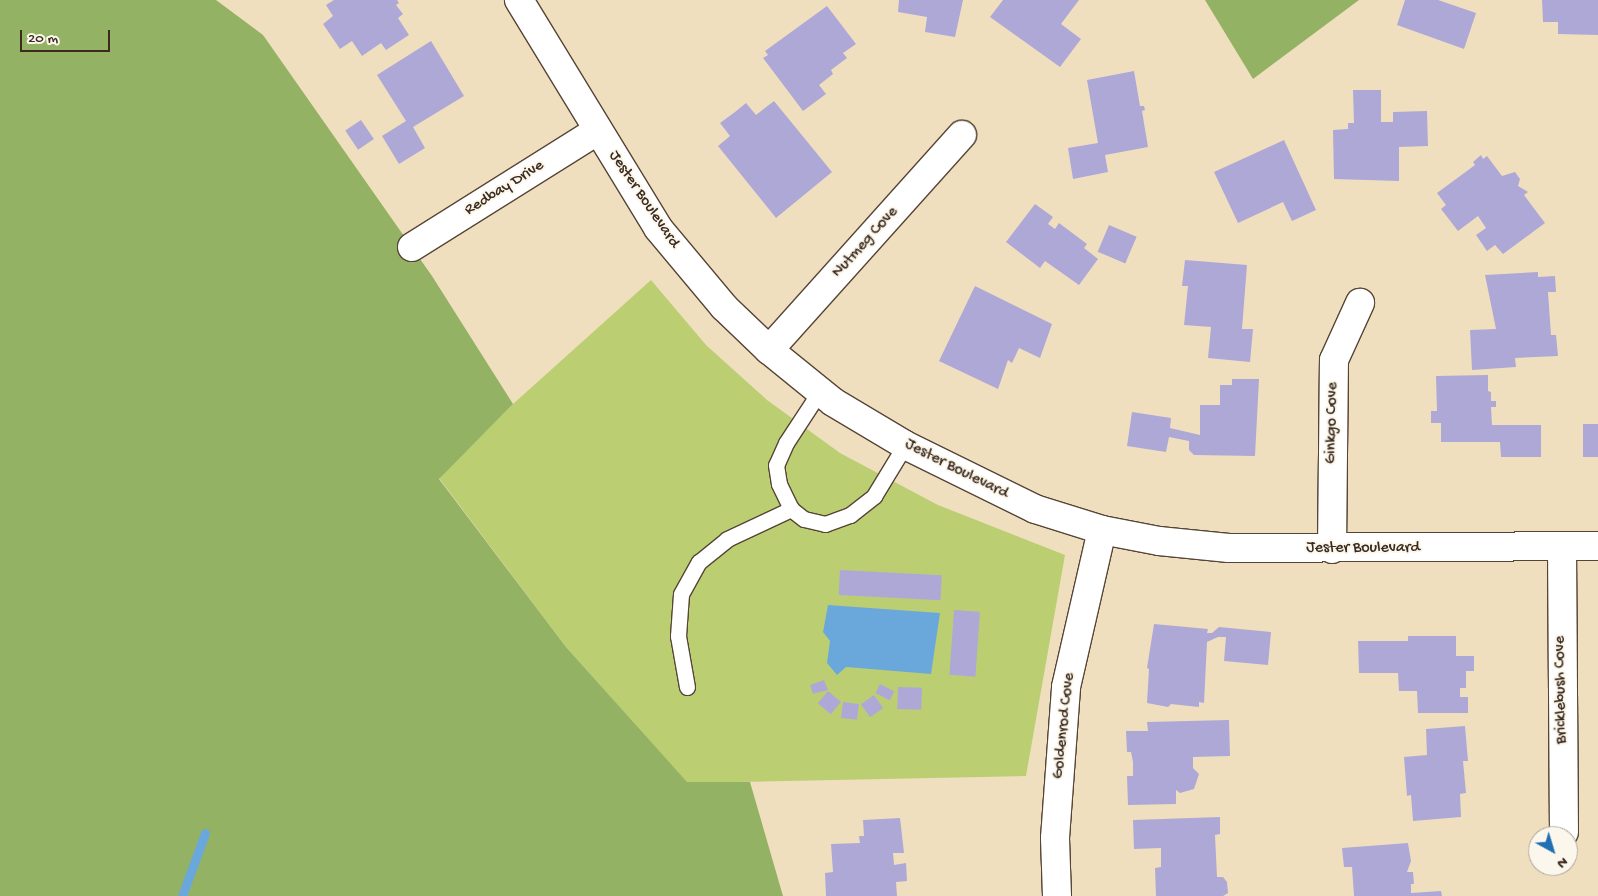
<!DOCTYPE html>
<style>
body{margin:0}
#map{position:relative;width:1598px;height:896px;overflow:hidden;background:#f0dfbf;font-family:"Gochi Hand",sans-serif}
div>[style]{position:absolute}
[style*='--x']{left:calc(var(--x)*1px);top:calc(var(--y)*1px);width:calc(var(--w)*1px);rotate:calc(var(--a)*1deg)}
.green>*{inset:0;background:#bbcf72}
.forest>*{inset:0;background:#94b264}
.water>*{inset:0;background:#6aa8dc}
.stream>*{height:9px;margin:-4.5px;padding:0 4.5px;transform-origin:4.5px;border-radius:4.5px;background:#6aa8dc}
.building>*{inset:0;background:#aea8d6;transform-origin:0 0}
.roads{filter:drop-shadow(1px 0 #564536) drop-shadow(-1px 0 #564536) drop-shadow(0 1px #564536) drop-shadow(0 -1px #564536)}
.service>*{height:15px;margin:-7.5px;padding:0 7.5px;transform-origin:7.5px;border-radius:7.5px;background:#fff}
.minor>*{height:28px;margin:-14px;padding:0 14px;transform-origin:14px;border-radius:14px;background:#fff}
.tertiary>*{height:28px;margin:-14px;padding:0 14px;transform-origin:14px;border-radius:14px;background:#fff}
span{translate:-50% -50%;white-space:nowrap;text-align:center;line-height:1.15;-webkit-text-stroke:4px #fbf7ec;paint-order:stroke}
.street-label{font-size:16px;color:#3b2a1e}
.north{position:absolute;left:1528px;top:826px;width:50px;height:50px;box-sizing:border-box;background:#fbf7ec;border:1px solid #aea59a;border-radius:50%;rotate:141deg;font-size:14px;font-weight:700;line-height:20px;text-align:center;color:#3b2a1e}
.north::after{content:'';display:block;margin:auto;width:18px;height:22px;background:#1f6fb2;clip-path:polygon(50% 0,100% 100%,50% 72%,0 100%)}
.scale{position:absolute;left:20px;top:30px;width:90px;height:22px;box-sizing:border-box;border:2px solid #3b2a1e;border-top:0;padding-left:6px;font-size:15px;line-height:18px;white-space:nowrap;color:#3b2a1e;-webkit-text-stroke:4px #fbf7ec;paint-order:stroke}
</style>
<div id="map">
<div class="green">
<div style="clip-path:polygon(651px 280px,706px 345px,767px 400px,840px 453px,938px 505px,1065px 555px,1026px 776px,687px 783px,566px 647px,439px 478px,513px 404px)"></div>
</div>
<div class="forest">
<div style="clip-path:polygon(0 0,216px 0,263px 35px,432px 276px,513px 404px,439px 479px,566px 647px,687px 782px,750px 782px,783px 896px,0 896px)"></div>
<div style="clip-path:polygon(1205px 0,1359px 0,1253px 79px)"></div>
</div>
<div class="water">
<div style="clip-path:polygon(828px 605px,940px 613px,931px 674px,846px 667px,837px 675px,827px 663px,830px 641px,823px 632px)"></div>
</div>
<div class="stream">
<div style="--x:182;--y:896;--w:67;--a:-69.9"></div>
</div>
<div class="building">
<div style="clip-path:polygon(334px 0,397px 0,399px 3px,396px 5px,403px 14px,398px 18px,409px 35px,386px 50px,381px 43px,362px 56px,352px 41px,340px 49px,323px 24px,333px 16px,326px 5px)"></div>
<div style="clip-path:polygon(899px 0,963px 0,955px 37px,925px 32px,927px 17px,898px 12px)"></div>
<div style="clip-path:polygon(1003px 0,1079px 0,1061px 24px,1081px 39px,1060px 67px,990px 17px)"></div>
<div style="clip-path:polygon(1405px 0,1438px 0,1476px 13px,1464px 49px,1397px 25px)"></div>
<div style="clip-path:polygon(1542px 0,1598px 0,1598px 35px,1558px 34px,1558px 22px,1543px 22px)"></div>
<div style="clip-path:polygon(827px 6px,856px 44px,843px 53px,847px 58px,831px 70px,833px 74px,819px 85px,826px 94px,803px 111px,763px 58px,768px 55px,765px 51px)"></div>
<div style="clip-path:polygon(431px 41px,464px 96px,413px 127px,425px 148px,399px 164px,382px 136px,406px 121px,377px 75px)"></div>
<div style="clip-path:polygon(1134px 71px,1140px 106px,1144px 106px,1145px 110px,1142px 111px,1148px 147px,1105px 155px,1108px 172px,1073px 179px,1068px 148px,1098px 143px,1087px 80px)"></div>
<div style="clip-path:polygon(1353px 90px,1381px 90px,1381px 122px,1393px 122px,1393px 112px,1427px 111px,1428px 146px,1399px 147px,1399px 181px,1334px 179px,1333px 130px,1348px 129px,1348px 123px,1354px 123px)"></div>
<div style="clip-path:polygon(774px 101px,832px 172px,776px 218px,718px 146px,730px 136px,720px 123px,735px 112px,746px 103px,756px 115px)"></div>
<div style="left:361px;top:120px;width:23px;height:19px;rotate:56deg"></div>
<div style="clip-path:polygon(1284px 140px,1316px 210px,1292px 221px,1283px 202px,1238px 223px,1214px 172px)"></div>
<div style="clip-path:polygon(1481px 155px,1483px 159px,1487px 156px,1502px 176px,1515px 172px,1520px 179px,1518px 186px,1528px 192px,1524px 195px,1545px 223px,1503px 254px,1495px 245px,1487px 251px,1476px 235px,1486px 228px,1478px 216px,1458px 231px,1441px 209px,1446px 205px,1437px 193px,1475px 165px,1473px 162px)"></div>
<div style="clip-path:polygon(1035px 204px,1053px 217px,1048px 224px,1055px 229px,1059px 223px,1087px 244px,1084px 248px,1098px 259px,1079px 285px,1045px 261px,1040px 268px,1006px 242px)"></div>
<div style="left:1109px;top:225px;width:30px;height:29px;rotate:23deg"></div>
<div style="clip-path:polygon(1185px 260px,1247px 265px,1242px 329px,1253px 329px,1250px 362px,1208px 358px,1211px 327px,1184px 325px,1188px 286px,1182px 286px)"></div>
<div style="clip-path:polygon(1538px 272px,1538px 277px,1555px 276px,1556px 292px,1548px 292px,1551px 335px,1556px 335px,1558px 356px,1515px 358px,1516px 367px,1472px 370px,1470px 330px,1496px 329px,1485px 275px)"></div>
<div style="clip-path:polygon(975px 286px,1052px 324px,1040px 358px,1019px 348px,1012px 363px,1008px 360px,998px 389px,939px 361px)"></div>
<div style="clip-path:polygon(1488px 375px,1488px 391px,1491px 392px,1491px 401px,1496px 401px,1496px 407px,1491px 407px,1492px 425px,1541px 425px,1541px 457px,1501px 457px,1500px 442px,1441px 442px,1441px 423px,1431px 423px,1431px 411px,1437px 411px,1436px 376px)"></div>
<div style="clip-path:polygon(1232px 379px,1259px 379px,1255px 456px,1194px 455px,1189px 450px,1189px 441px,1169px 437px,1166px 452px,1127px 446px,1132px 412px,1171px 418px,1170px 428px,1200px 435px,1200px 405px,1220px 405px,1220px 385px,1232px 385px)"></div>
<div style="left:1583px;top:424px;width:15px;height:33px"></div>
<div style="left:840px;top:570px;width:102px;height:25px;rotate:3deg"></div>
<div style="left:954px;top:610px;width:26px;height:65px;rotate:4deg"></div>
<div style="clip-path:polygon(1154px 624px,1208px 629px,1207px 633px,1212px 633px,1219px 627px,1271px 632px,1268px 665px,1224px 661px,1226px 637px,1218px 637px,1207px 642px,1204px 703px,1199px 702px,1199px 707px,1171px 704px,1168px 707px,1147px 703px,1149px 669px,1147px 668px)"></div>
<div style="clip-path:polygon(1408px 636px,1456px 636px,1456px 656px,1474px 656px,1474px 671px,1466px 671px,1466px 688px,1460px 688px,1460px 697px,1468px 697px,1468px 713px,1418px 713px,1417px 691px,1399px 691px,1398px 673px,1359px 673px,1358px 641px,1408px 641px)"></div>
<div style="clip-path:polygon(824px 680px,828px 690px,813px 694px,810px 685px)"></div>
<div style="left:880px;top:684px;width:16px;height:10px;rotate:27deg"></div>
<div style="left:898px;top:687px;width:24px;height:22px;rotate:2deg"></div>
<div style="left:828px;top:691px;width:17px;height:16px;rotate:40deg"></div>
<div style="left:874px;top:695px;width:16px;height:16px;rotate:55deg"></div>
<div style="left:843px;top:702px;width:16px;height:16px;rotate:7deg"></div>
<div style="clip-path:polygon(1229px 720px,1230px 756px,1193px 757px,1193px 768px,1199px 774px,1194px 789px,1180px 793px,1176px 790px,1176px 804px,1128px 805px,1127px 776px,1133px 776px,1133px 762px,1131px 752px,1127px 752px,1126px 731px,1148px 731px,1147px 722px)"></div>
<div style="clip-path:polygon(1465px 726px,1468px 761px,1463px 761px,1466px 793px,1460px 794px,1461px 817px,1413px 821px,1411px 795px,1407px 796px,1404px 757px,1427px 755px,1426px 729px)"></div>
<div style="clip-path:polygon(1220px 817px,1220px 834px,1215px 835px,1217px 877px,1223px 877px,1227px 882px,1228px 893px,1223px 896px,1156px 896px,1155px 868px,1161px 867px,1161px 848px,1134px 849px,1133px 820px)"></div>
<div style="clip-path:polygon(900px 818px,904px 853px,893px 853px,894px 865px,906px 863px,907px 881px,896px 882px,897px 896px,826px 896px,825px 873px,833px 872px,831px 844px,860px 843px,859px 836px,864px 836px,863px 820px)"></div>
<div style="clip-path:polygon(1408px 843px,1411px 861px,1407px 872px,1413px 872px,1414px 884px,1411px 884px,1411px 893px,1441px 891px,1442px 896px,1354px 896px,1352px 867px,1344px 867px,1342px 848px)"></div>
</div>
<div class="roads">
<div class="service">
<div style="--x:820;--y:391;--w:62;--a:123.2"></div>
<div style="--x:786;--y:443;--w:24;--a:114"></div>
<div style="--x:776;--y:465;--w:19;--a:81"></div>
<div style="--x:779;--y:484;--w:28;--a:64"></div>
<div style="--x:791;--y:509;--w:16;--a:38"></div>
<div style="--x:804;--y:519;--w:22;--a:13"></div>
<div style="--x:825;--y:524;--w:27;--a:-20"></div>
<div style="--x:850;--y:515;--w:31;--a:-38"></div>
<div style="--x:874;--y:496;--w:60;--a:-58.7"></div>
<div style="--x:687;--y:687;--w:52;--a:-100"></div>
<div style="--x:678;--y:636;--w:42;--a:-85.9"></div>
<div style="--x:681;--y:594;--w:37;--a:-61"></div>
<div style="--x:699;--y:562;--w:36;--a:-39"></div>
<div style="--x:727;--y:539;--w:71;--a:-25.1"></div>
</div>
<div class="minor">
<div style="--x:412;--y:247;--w:218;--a:-32.1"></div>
<div style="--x:769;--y:350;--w:289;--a:-48.1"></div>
<div style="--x:1562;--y:548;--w:284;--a:89.6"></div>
<div style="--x:1332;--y:549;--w:189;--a:-89.4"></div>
<div style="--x:1334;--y:360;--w:63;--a:-65.5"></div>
<div style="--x:1057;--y:896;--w:58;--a:-92"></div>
<div style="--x:1055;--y:838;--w:151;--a:-85.8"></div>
<div style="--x:1066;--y:687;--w:161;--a:-77.1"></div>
</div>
<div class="tertiary">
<div style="--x:519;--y:0;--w:267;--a:58.6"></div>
<div style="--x:658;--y:228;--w:103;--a:50.1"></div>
<div style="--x:724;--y:307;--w:62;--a:43.7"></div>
<div style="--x:769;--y:350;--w:82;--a:39.1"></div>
<div style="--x:833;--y:402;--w:84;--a:30.8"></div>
<div style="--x:905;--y:445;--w:145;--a:26.2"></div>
<div style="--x:1035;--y:509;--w:70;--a:17.4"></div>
<div style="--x:1102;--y:530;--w:58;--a:10.9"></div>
<div style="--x:1159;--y:541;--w:70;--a:5.7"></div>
<div style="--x:1229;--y:548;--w:369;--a:-0.3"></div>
</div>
</div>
<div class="street-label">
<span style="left:505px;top:189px;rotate:-32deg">Redbay Drive</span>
<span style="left:643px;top:200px;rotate:56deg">Jester Boulevard</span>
<span style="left:866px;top:243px;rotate:-48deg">Nutmeg Cove</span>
<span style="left:1333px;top:423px;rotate:-89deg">Ginkgo Cove</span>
<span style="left:956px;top:470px;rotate:27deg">Jester Boulevard</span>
<span style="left:1363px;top:549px">Jester Boulevard</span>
<span style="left:1562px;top:690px;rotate:-91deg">Bricklebush Cove</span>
<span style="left:1065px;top:726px;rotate:-84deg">Goldenrod Cove</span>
</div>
<div class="north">N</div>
<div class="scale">20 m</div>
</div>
